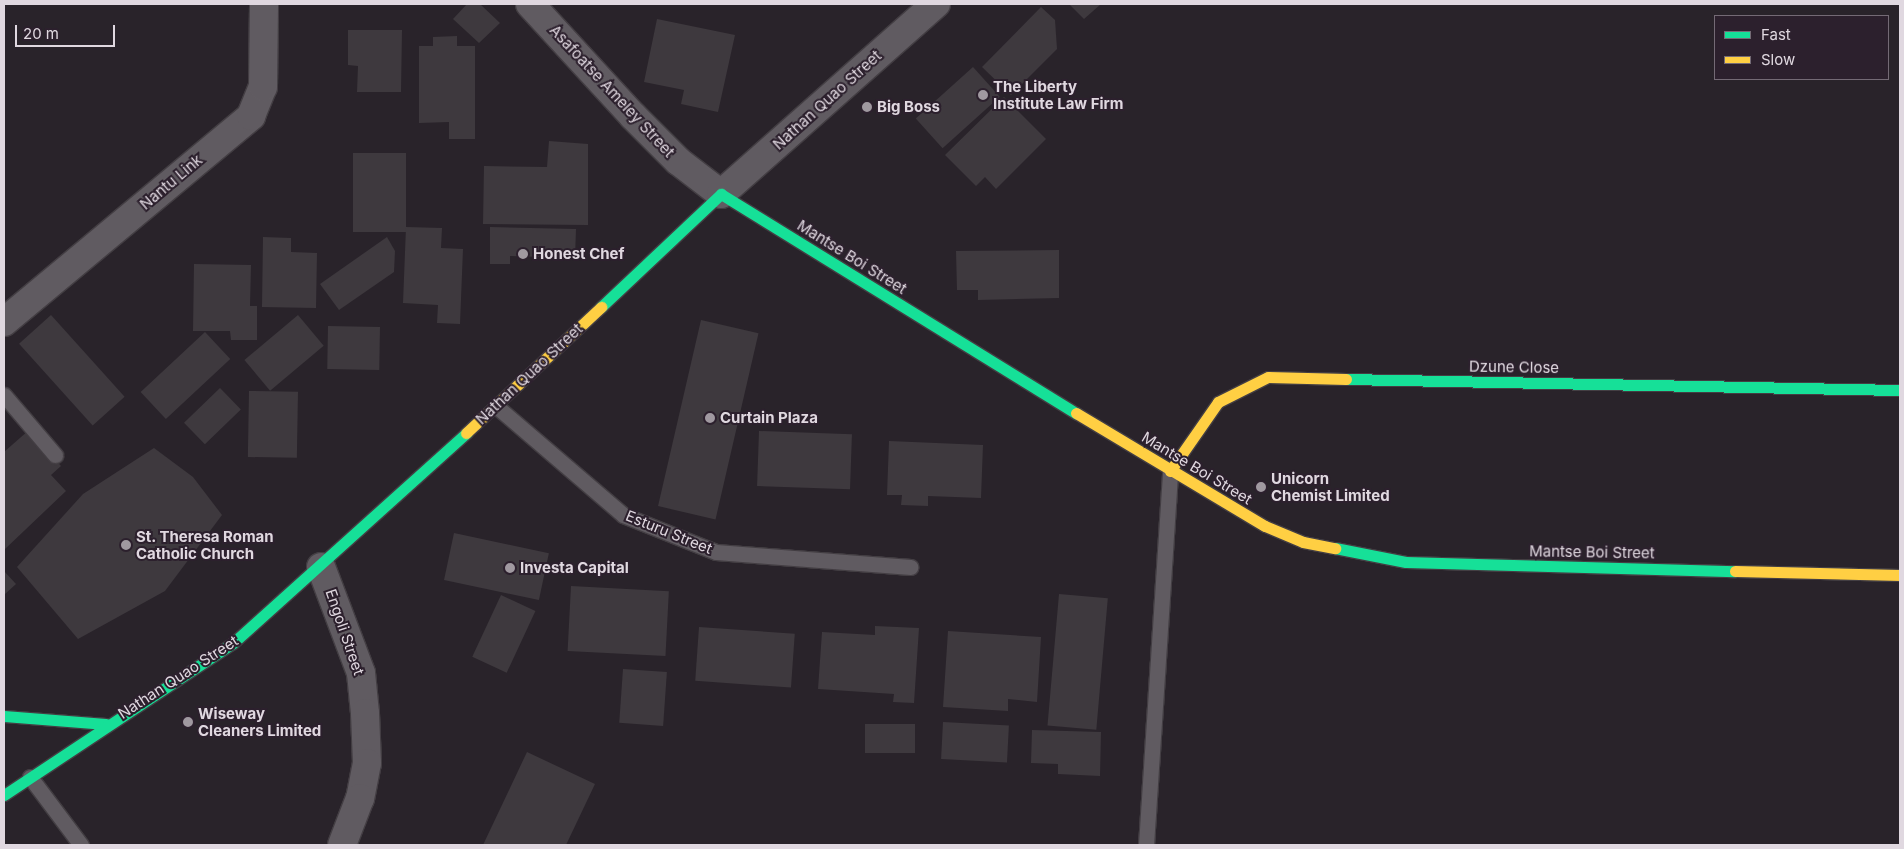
<!DOCTYPE html>
<style>
body{margin:0}
#map{position:relative;width:1904px;height:849px;overflow:hidden;background:#29232a;font-family:Inter,sans-serif}
div>[style]{position:absolute}
[style*='--x']{left:calc(var(--x)*1px);top:calc(var(--y)*1px);width:calc(var(--w)*1px);rotate:calc(var(--a)*1deg)}
.building>*{inset:0;background:#3e393e;transform-origin:0 0}
.roads{filter:drop-shadow(1px 0 #433e43) drop-shadow(-1px 0 #433e43) drop-shadow(0 1px #433e43) drop-shadow(0 -1px #433e43)}
.lane>*{height:15px;margin:-7.5px;padding:0 7.5px;transform-origin:7.5px;border-radius:7.5px;background:#605b61}
.street>*{height:28px;margin:-14px;padding:0 14px;transform-origin:14px;border-radius:14px;background:#605b61}
.fast>*{height:11px;margin:-5.5px;padding:0 5.5px;transform-origin:5.5px;border-radius:5.5px;background:#16e098}
.slow>*{height:11px;margin:-5.5px;padding:0 5.5px;transform-origin:5.5px;border-radius:5.5px;background:#ffcf43}
.dots>*{width:14px;height:14px;translate:-50% -50%;box-sizing:border-box;border:2px solid #2c202d;border-radius:50%}
span{translate:-50% -50%;white-space:nowrap;text-align:center;line-height:1.15;-webkit-text-stroke:4px #2c202d;paint-order:stroke}
.poi-label{font-size:15px;color:#e0d8e0;font-weight:700}
.left{translate:0 -50%;text-align:left}
.street-label{font-size:15px;color:#e0d8e0}
.frame{position:absolute;inset:0;border:5px solid #e0d8e0;pointer-events:none}
.legend{position:absolute;left:1714px;top:15px;width:175px;height:65px;box-sizing:border-box;background:#2c202d;border:1px solid #746a75;margin:0;padding:6px 9px;list-style:none;font-size:15px;color:#e0d8e0}
.legend li{display:flex;align-items:center;gap:10px;height:25px}
.legend b{width:25px;border:1px solid #746a75}
.scale{position:absolute;left:15px;top:25px;width:100px;height:22px;box-sizing:border-box;border:2px solid #e0d8e0;border-top:0;padding-left:6px;font-size:15px;line-height:18px;white-space:nowrap;color:#e0d8e0;-webkit-text-stroke:4px #2c202d;paint-order:stroke}
</style>
<div id="map">
<div class="building">
<div style="clip-path:polygon(467px 4px,480px 4px,500px 23px,479px 43px,453px 19px)"></div>
<div style="clip-path:polygon(1069px 4px,1101px 4px,1084px 19px)"></div>
<div style="clip-path:polygon(1041px 7px,1055px 20px,1057px 49px,1011px 95px,982px 67px)"></div>
<div style="clip-path:polygon(657px 19px,735px 35px,718px 112px,681px 104px,684px 90px,644px 82px)"></div>
<div style="clip-path:polygon(348px 30px,402px 30px,401px 92px,357px 92px,358px 66px,348px 65px)"></div>
<div style="clip-path:polygon(457px 36px,457px 46px,475px 46px,475px 139px,449px 139px,449px 122px,419px 123px,419px 46px,433px 46px,433px 37px)"></div>
<div style="left:973px;top:67px;width:40px;height:77px;rotate:48deg"></div>
<div style="clip-path:polygon(1004px 97px,1046px 139px,996px 189px,985px 177px,976px 186px,945px 155px)"></div>
<div style="clip-path:polygon(549px 141px,588px 144px,588px 225px,483px 224px,484px 166px,547px 167px)"></div>
<div style="left:353px;top:153px;width:53px;height:79px"></div>
<div style="clip-path:polygon(406px 227px,442px 228px,441px 248px,463px 249px,460px 324px,437px 323px,438px 305px,403px 303px)"></div>
<div style="clip-path:polygon(490px 227px,576px 229px,575px 258px,510px 256px,510px 264px,490px 264px)"></div>
<div style="clip-path:polygon(263px 237px,291px 238px,291px 252px,317px 253px,316px 308px,262px 307px)"></div>
<div style="clip-path:polygon(387px 237px,395px 251px,394px 272px,339px 310px,320px 284px)"></div>
<div style="clip-path:polygon(1059px 250px,1059px 298px,978px 300px,978px 290px,957px 290px,956px 251px)"></div>
<div style="clip-path:polygon(194px 264px,251px 265px,250px 306px,257px 306px,257px 340px,231px 340px,230px 331px,193px 331px)"></div>
<div style="left:51px;top:315px;width:110px;height:43px;rotate:48deg"></div>
<div style="left:298px;top:315px;width:40px;height:70px;rotate:50deg"></div>
<div style="left:701px;top:320px;width:59px;height:191px;rotate:13deg"></div>
<div style="left:328px;top:326px;width:52px;height:43px;rotate:1deg"></div>
<div style="left:205px;top:332px;width:37px;height:88px;rotate:47deg"></div>
<div style="left:220px;top:388px;width:30px;height:50px;rotate:46deg"></div>
<div style="left:249px;top:391px;width:49px;height:66px;rotate:1deg"></div>
<div style="clip-path:polygon(29px 430px,61px 466px,51px 475px,66px 491px,4px 550px,4px 452px)"></div>
<div style="left:759px;top:431px;width:93px;height:55px;rotate:2deg"></div>
<div style="clip-path:polygon(889px 441px,983px 445px,981px 498px,928px 496px,928px 506px,901px 505px,902px 495px,887px 495px)"></div>
<div style="clip-path:polygon(154px 448px,193px 477px,222px 515px,165px 591px,78px 639px,17px 567px,83px 494px)"></div>
<div style="left:454px;top:533px;width:97px;height:48px;rotate:12deg"></div>
<div style="clip-path:polygon(4px 571px,16px 584px,4px 595px)"></div>
<div style="left:571px;top:586px;width:98px;height:65px;rotate:3deg"></div>
<div style="left:1059px;top:594px;width:49px;height:132px;rotate:5deg"></div>
<div style="left:501px;top:595px;width:38px;height:68px;rotate:25deg"></div>
<div style="clip-path:polygon(875px 626px,919px 628px,914px 703px,893px 702px,894px 694px,818px 689px,822px 632px,875px 635px)"></div>
<div style="left:699px;top:627px;width:96px;height:54px;rotate:4deg"></div>
<div style="clip-path:polygon(948px 631px,1041px 637px,1037px 702px,1008px 699px,1008px 711px,943px 707px)"></div>
<div style="left:623px;top:669px;width:44px;height:54px;rotate:4deg"></div>
<div style="left:943px;top:722px;width:66px;height:37px;rotate:3deg"></div>
<div style="left:865px;top:724px;width:50px;height:29px"></div>
<div style="clip-path:polygon(1032px 730px,1101px 732px,1100px 776px,1058px 774px,1058px 764px,1031px 763px)"></div>
<div style="clip-path:polygon(527px 752px,595px 784px,566px 845px,483px 845px)"></div>
</div>
<div class="roads">
<div class="lane">
<div style="--x:4;--y:395;--w:79;--a:49.6"></div>
<div style="--x:496;--y:406;--w:167;--a:40.6"></div>
<div style="--x:623;--y:515;--w:100;--a:21.7"></div>
<div style="--x:716;--y:552;--w:195;--a:4.4"></div>
<div style="--x:30;--y:777;--w:85;--a:53.1"></div>
<div style="--x:1146;--y:845;--w:375;--a:-86.3"></div>
</div>
<div class="street">
<div style="--x:530;--y:4;--w:152;--a:47.4"></div>
<div style="--x:633;--y:116;--w:64;--a:45"></div>
<div style="--x:678;--y:161;--w:54;--a:37.5"></div>
<div style="--x:721;--y:194;--w:287;--a:-41.5"></div>
<div style="--x:4;--y:322;--w:322;--a:-39.8"></div>
<div style="--x:251;--y:116;--w:31;--a:-68"></div>
<div style="--x:263;--y:87;--w:83;--a:-89.3"></div>
<div style="--x:321;--y:567;--w:113;--a:69.3"></div>
<div style="--x:361;--y:673;--w:40;--a:84.3"></div>
<div style="--x:365;--y:713;--w:50;--a:87.7"></div>
<div style="--x:367;--y:763;--w:36;--a:101"></div>
<div style="--x:360;--y:798;--w:50;--a:111"></div>
</div>
<div class="fast">
<div style="--x:601;--y:307;--w:165;--a:-43.3"></div>
<div style="--x:721;--y:194;--w:417;--a:31.7"></div>
<div style="--x:1346;--y:379;--w:554;--a:1.14"></div>
<div style="--x:1335;--y:548;--w:72;--a:11.2"></div>
<div style="--x:1406;--y:562;--w:329;--a:1.6"></div>
<div style="--x:4;--y:716;--w:102;--a:4.5"></div>
<div style="--x:4;--y:795;--w:275;--a:-33.6"></div>
<div style="--x:233;--y:643;--w:314;--a:-42"></div>
</div>
<div class="slow">
<div style="--x:1076;--y:413;--w:220;--a:30.9"></div>
<div style="--x:1265;--y:526;--w:41;--a:22.8"></div>
<div style="--x:1303;--y:542;--w:33;--a:11"></div>
<div style="--x:466;--y:433;--w:185;--a:-43"></div>
<div style="--x:1170;--y:471;--w:84;--a:-55.2"></div>
<div style="--x:1218;--y:402;--w:56;--a:-26.6"></div>
<div style="--x:1268;--y:377;--w:78;--a:1.5"></div>
<div style="--x:1735;--y:571;--w:165;--a:1.4"></div>
</div>
</div>
<div class="dots">
<div style="left:983px;top:95px;background:#a099a0"></div>
<div style="left:867px;top:107px;background:#a099a0"></div>
<div style="left:523px;top:254px;background:#a099a0"></div>
<div style="left:710px;top:418px;background:#a099a0"></div>
<div style="left:1261px;top:487px;background:#a099a0"></div>
<div style="left:126px;top:545px;background:#a099a0"></div>
<div style="left:510px;top:568px;background:#a099a0"></div>
<div style="left:188px;top:722px;background:#a099a0"></div>
</div>
<div class="poi-label">
<span class="left" style="left:993px;top:95px">The Liberty<br>Institute Law Firm</span>
<span class="left" style="left:877px;top:107px">Big Boss</span>
<span class="left" style="left:533px;top:254px">Honest Chef</span>
<span class="left" style="left:720px;top:418px">Curtain Plaza</span>
<span class="left" style="left:1271px;top:487px">Unicorn<br>Chemist Limited</span>
<span class="left" style="left:136px;top:545px">St. Theresa Roman<br>Catholic Church</span>
<span class="left" style="left:520px;top:568px">Investa Capital</span>
<span class="left" style="left:198px;top:722px">Wiseway<br>Cleaners Limited</span>
</div>
<div class="street-label">
<span style="left:612px;top:91px;rotate:47deg">Asafoatse Ameley Street</span>
<span style="left:827px;top:100px;rotate:-42deg">Nathan Quao Street</span>
<span style="left:171px;top:182px;rotate:-40deg">Nantu Link</span>
<span style="left:852px;top:257px;rotate:32deg">Mantse Boi Street</span>
<span style="left:1514px;top:367px;rotate:1deg">Dzune Close</span>
<span style="left:529px;top:374px;rotate:-43deg">Nathan Quao Street</span>
<span style="left:1197px;top:468px;rotate:31deg">Mantse Boi Street</span>
<span style="left:669px;top:532px;rotate:22deg">Esturu Street</span>
<span style="left:1592px;top:552px;rotate:1deg">Mantse Boi Street</span>
<span style="left:345px;top:632px;rotate:71deg">Engoli Street</span>
<span style="left:178px;top:677px;rotate:-33deg">Nathan Quao Street</span>
</div>
<div class="frame"></div>
<ul class="legend">
<li><b style="height:6px;background:#16e098"></b>Fast</li>
<li><b style="height:6px;background:#ffcf43"></b>Slow</li>
</ul>
<div class="scale">20 m</div>
</div>
